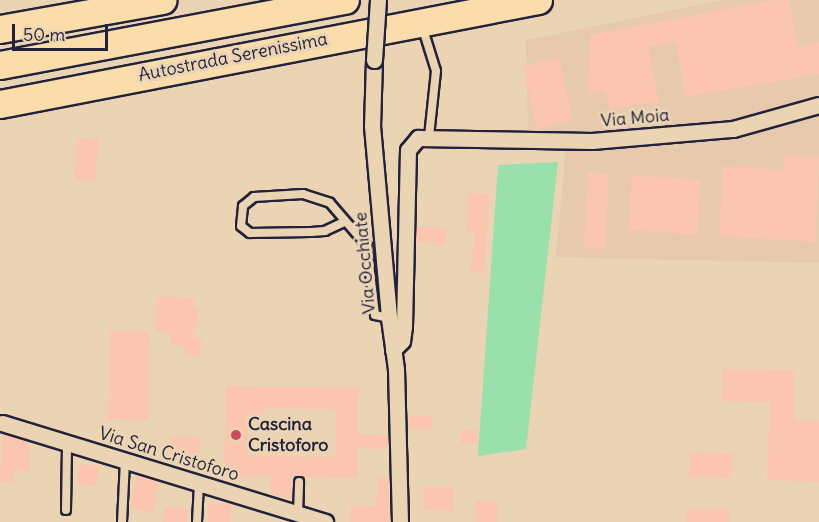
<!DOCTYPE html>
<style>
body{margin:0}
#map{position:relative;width:819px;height:522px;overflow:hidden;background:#ead4b3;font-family:Delius,sans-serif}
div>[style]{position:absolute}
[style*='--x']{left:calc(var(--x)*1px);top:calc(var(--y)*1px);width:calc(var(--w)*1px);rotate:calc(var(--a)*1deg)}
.built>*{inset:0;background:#e7c9ad}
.green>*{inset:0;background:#9ae0ad}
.building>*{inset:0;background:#fcc5af;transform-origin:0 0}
.roads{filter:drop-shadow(2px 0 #22223b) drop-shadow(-2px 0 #22223b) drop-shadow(0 2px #22223b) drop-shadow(0 -2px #22223b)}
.lane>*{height:8px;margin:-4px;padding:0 4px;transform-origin:4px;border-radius:4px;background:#ead4b3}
.street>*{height:15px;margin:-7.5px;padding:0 7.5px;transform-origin:7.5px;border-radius:7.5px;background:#ead4b3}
.highway>*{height:27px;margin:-13.5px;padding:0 13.5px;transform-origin:13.5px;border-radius:13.5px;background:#faddab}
.bridges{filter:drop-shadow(2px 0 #22223b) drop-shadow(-2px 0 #22223b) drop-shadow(0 2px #22223b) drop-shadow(0 -2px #22223b)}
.street-bridge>*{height:15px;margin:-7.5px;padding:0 7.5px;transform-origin:7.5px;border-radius:7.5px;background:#ead4b3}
.dots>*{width:16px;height:16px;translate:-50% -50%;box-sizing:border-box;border:3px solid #ead4b3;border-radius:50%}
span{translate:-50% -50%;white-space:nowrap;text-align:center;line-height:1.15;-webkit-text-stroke:6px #ead4b3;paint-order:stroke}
.street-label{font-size:18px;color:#22223b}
.poi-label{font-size:18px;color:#22223b;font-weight:700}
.left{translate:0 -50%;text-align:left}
.scale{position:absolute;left:12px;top:24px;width:96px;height:27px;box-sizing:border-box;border:3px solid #22223b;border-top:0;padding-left:8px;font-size:18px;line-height:21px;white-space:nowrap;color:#22223b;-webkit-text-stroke:4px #ead4b3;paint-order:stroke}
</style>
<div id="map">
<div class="built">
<div style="clip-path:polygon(723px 0,819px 0,819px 263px,556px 257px,567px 135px,528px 132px,526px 40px)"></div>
</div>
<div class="green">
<div style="clip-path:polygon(558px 162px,526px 449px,478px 456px,498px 165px)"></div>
</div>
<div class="building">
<div style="clip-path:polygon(773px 0,789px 0,798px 46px,819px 42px,819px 74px,685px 97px,676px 42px,648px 47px,659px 102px,610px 109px,605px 91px,588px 94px,590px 35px)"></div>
<div style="left:559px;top:58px;width:64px;height:37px;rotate:77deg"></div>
<div style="left:77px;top:138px;width:21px;height:41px;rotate:3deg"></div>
<div style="clip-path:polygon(784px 155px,819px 157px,816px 242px,719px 236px,723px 166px,783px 170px)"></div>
<div style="left:588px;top:173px;width:21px;height:75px;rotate:3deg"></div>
<div style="left:632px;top:175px;width:69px;height:55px;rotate:4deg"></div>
<div style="clip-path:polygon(468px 193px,490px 194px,484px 274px,470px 272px,475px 232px,467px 232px)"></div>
<div style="left:416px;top:226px;width:31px;height:15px;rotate:6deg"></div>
<div style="clip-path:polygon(157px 296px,195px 298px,194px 308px,200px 308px,194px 337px,203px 339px,198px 357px,184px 353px,185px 347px,168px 343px,172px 334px,155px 330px)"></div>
<div style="left:110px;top:331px;width:39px;height:88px;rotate:1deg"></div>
<div style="clip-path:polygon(723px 369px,795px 370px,794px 420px,819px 421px,819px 482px,767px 480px,770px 402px,722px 401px)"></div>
<div style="clip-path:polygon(evenodd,226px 386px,359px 388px,358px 434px,388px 435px,388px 449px,358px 448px,358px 478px,293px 477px,292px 499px,271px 495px,271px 476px,224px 476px,226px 386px,264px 408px,336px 409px,336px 457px,247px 455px,248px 415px,264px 415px,264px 408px)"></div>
<div style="left:409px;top:416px;width:23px;height:13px"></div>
<div style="left:461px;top:430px;width:17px;height:13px"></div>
<div style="clip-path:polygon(3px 433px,29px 442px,30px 471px,13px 471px,13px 482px,0 482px)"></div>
<div style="left:170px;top:436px;width:30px;height:21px;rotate:2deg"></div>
<div style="left:690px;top:452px;width:43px;height:24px;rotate:3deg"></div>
<div style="left:79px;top:464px;width:20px;height:20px;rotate:6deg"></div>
<div style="left:136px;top:477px;width:23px;height:32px;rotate:10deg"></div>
<div style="clip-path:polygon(378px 478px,389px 478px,390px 522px,351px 522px,351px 505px,376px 506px)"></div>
<div style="left:424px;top:487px;width:30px;height:23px;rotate:2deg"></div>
<div style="left:476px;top:501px;width:21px;height:21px"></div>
<div style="left:208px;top:504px;width:23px;height:18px"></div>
<div style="clip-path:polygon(165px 507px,188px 509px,187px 522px,163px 522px)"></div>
<div style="left:687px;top:509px;width:42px;height:13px"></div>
</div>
<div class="roads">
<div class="lane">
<div style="--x:422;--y:26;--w:47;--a:72.7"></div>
<div style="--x:436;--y:71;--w:66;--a:96.1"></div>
<div style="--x:344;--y:222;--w:21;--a:155"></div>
<div style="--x:325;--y:231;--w:14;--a:176"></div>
<div style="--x:311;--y:232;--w:61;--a:179.1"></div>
<div style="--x:250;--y:233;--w:11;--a:-142"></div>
<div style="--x:241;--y:226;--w:20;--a:-84"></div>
<div style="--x:243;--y:206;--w:14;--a:-39"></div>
<div style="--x:254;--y:197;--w:49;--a:-3.5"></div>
<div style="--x:303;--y:194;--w:28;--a:18"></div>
<div style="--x:330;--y:203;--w:57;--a:49.3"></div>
<div style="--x:367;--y:246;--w:69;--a:83.4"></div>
<div style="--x:375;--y:315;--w:14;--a:12"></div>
<div style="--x:66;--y:510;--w:67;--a:-89.1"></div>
<div style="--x:298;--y:514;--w:32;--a:-88"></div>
<div style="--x:122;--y:522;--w:62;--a:-87.2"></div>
<div style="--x:197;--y:522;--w:39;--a:-87"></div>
</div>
<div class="street">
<div style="--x:374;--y:60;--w:66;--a:91.7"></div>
<div style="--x:372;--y:126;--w:193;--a:84.9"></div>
<div style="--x:389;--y:318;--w:51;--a:82.2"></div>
<div style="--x:396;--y:369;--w:153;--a:88.5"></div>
<div style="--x:393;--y:350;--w:13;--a:-45"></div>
<div style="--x:402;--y:341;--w:15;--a:-82"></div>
<div style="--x:404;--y:326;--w:176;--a:-88.7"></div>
<div style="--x:408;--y:150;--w:16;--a:-50"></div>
<div style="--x:418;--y:138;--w:174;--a:1"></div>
<div style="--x:592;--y:141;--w:142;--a:-4.9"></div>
<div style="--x:733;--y:129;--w:89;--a:-15.6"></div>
<div style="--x:2;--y:423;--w:338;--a:17"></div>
</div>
<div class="highway">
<div style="--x:0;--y:29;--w:165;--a:-10.1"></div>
<div style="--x:0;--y:65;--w:351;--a:-10.7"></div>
<div style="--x:0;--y:104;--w:548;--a:-10.94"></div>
</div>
</div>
<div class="bridges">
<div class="street-bridge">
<div style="--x:374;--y:60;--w:60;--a:-86.2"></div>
</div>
</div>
<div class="dots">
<div style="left:236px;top:435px;background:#d1495b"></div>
</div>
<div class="street-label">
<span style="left:233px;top:57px;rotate:-11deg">Autostrada Serenissima</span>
<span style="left:635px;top:118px;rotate:-5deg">Via Moia</span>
<span style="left:365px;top:263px;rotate:-95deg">Via Occhiate</span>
<span style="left:169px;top:454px;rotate:17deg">Via San Cristoforo</span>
</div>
<div class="poi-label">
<span class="left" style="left:248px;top:435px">Cascina<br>Cristoforo</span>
</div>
<div class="scale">50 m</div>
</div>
